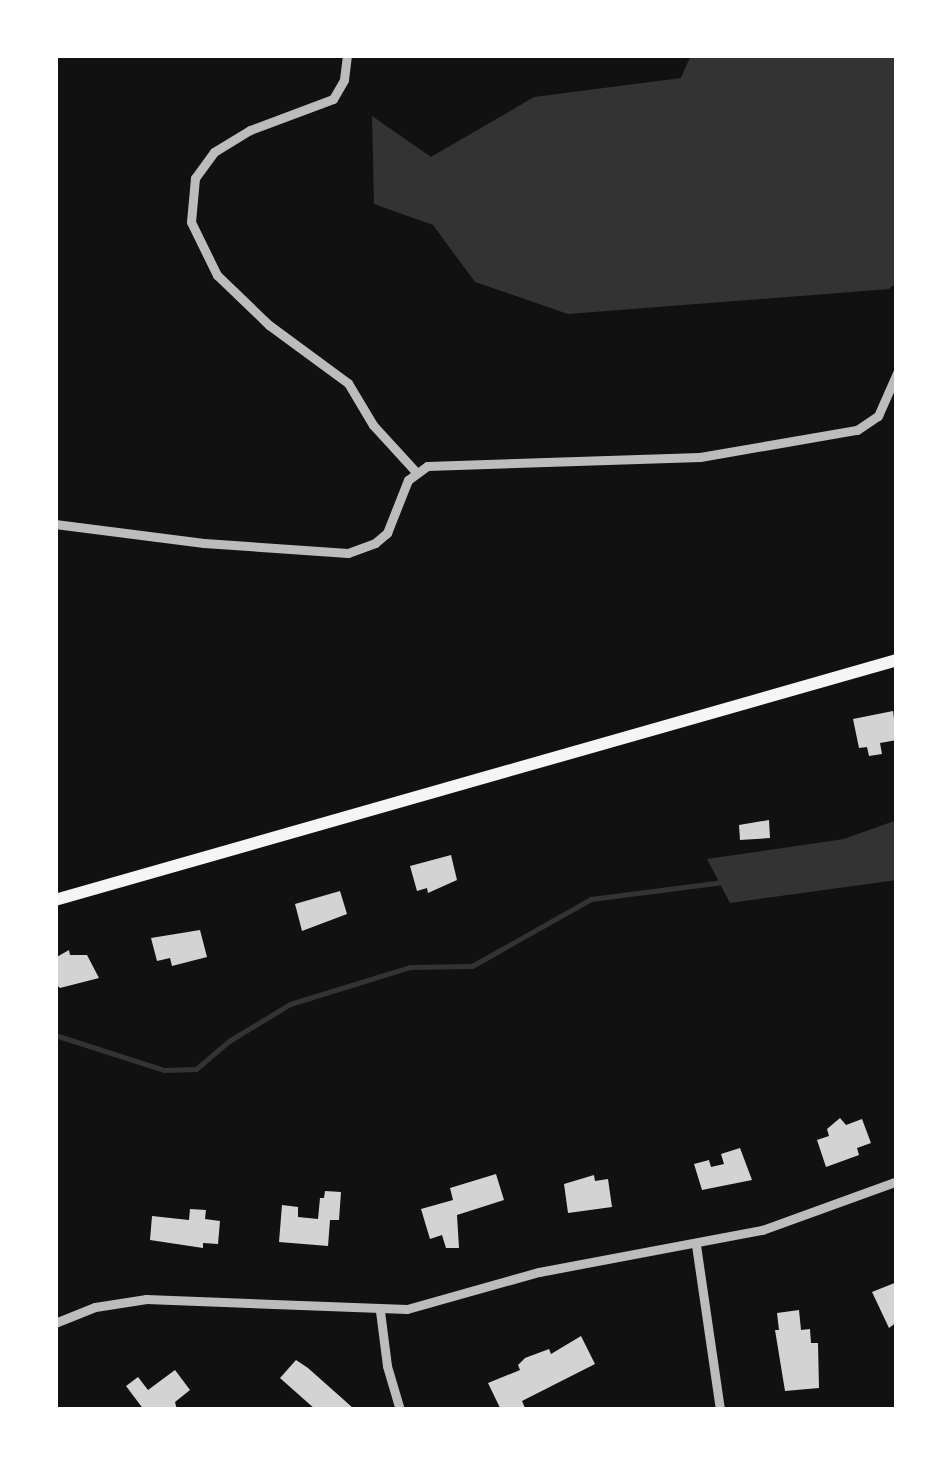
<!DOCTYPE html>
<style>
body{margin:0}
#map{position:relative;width:952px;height:1465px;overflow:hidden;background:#111;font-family:Lato,sans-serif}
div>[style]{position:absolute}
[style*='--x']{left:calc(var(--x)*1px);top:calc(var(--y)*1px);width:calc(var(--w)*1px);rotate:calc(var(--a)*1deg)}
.water>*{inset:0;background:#333}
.stream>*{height:5px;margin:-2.5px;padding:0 2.5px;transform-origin:2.5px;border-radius:2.5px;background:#333}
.building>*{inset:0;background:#d3d3d3}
.minor>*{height:9px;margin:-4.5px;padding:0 4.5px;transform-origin:4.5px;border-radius:4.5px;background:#bcbcbc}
.secondary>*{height:12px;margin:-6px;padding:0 6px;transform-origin:6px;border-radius:6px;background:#f5f5f5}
span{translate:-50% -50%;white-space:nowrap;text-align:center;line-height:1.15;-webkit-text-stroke:9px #fff;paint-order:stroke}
.frame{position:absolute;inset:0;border:58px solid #fff;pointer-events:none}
</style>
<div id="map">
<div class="water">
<div style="clip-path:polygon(691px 55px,897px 55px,897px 282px,889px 289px,568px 314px,475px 282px,433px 225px,374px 204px,372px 116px,431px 157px,534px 97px,681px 78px)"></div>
<div style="clip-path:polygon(897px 820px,897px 880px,730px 903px,707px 859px,844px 839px)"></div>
</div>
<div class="stream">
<div style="--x:55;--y:1035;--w:114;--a:17.8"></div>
<div style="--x:164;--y:1070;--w:32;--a:-2"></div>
<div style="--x:196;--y:1069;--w:43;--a:-40.3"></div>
<div style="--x:229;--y:1041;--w:71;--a:-31.2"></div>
<div style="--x:290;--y:1004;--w:126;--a:-17.1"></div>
<div style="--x:410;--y:967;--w:62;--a:-0.9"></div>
<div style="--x:472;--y:966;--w:137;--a:-29.4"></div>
<div style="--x:591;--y:899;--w:133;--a:-7.3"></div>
</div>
<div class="building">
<div style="clip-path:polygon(893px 711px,897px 740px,880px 743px,882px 754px,869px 756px,867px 747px,859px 748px,853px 719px)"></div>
<div style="clip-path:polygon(769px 820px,770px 838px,740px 840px,739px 825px)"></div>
<div style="clip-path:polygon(451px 855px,457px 880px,428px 893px,427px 888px,417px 891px,410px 866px)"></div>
<div style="clip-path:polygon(340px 891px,347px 914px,302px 931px,295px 904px)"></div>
<div style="clip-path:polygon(200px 930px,207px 957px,172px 966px,170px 958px,157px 961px,151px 938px)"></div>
<div style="clip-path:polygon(69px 950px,70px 955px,87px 955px,99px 978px,60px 988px,55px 983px,55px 958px)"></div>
<div style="clip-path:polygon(840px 1118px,846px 1125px,862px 1119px,871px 1143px,857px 1148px,859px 1155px,826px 1167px,817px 1140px,829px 1136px,827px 1129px)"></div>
<div style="clip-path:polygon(740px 1148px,752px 1180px,702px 1190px,694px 1164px,709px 1160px,711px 1167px,724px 1164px,721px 1154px)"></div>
<div style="clip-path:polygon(496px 1174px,504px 1200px,457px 1215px,459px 1248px,446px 1248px,442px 1235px,430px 1239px,421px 1209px,453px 1200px,450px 1188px)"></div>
<div style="clip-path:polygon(594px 1175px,595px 1181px,608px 1179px,612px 1207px,568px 1213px,564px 1184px)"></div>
<div style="clip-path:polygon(325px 1191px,341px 1192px,339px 1220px,330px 1220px,328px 1246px,279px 1242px,282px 1205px,298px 1207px,298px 1217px,318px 1219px,320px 1198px,324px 1198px)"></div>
<div style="clip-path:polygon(190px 1209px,206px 1210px,205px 1219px,220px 1221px,218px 1244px,203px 1243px,203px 1248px,150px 1240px,152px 1216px,189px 1220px)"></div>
<div style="clip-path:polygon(897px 1282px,897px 1322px,889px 1328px,872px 1292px)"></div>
<div style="clip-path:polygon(799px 1310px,801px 1330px,810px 1329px,811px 1343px,818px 1343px,819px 1388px,785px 1391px,775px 1330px,779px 1330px,777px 1313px)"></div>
<div style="clip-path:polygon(581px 1336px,595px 1364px,522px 1401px,526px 1410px,501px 1410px,488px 1383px,520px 1370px,518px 1365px,525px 1358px,549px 1349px,551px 1354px)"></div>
<div style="clip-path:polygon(296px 1360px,308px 1368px,353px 1408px,316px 1410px,280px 1378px)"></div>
<div style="clip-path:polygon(175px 1370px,190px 1390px,175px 1402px,177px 1410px,144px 1410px,126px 1386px,138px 1377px,148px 1390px)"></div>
</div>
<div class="minor">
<div style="--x:347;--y:55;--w:25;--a:97"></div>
<div style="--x:344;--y:80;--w:22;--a:120"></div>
<div style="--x:333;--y:99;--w:89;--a:159.5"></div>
<div style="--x:250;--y:130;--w:42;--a:148.6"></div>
<div style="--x:214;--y:152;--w:32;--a:126"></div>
<div style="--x:195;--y:178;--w:44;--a:95.2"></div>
<div style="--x:191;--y:222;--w:59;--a:63.9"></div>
<div style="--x:217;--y:275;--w:72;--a:43.9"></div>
<div style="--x:269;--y:325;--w:98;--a:36.3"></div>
<div style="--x:348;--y:383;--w:49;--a:59.2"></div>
<div style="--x:373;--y:425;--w:64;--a:47.5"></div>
<div style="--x:55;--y:524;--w:150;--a:7.3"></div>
<div style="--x:204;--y:543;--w:144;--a:4"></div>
<div style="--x:348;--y:553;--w:29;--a:-20"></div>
<div style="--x:375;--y:543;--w:16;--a:-40"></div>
<div style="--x:387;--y:533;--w:57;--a:-68.4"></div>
<div style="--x:408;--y:480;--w:24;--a:-36"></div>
<div style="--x:427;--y:466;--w:273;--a:-1.9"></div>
<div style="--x:700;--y:457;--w:159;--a:-9.8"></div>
<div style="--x:857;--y:430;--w:25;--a:-34"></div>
<div style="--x:878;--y:416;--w:47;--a:-66.2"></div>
<div style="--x:696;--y:1245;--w:167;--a:81.7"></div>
<div style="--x:380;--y:1311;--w:55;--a:82.7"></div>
<div style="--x:387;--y:1366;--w:46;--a:73.5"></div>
<div style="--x:55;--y:1323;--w:43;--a:-21.8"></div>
<div style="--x:95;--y:1307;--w:52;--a:-8.9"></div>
<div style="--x:146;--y:1299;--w:261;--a:2.2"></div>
<div style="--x:407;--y:1309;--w:137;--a:-15.7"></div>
<div style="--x:539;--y:1272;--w:227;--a:-10.7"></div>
<div style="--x:762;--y:1230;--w:144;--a:-19.9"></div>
</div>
<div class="secondary">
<div style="--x:55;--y:900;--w:876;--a:-15.91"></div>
</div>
<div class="frame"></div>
</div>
